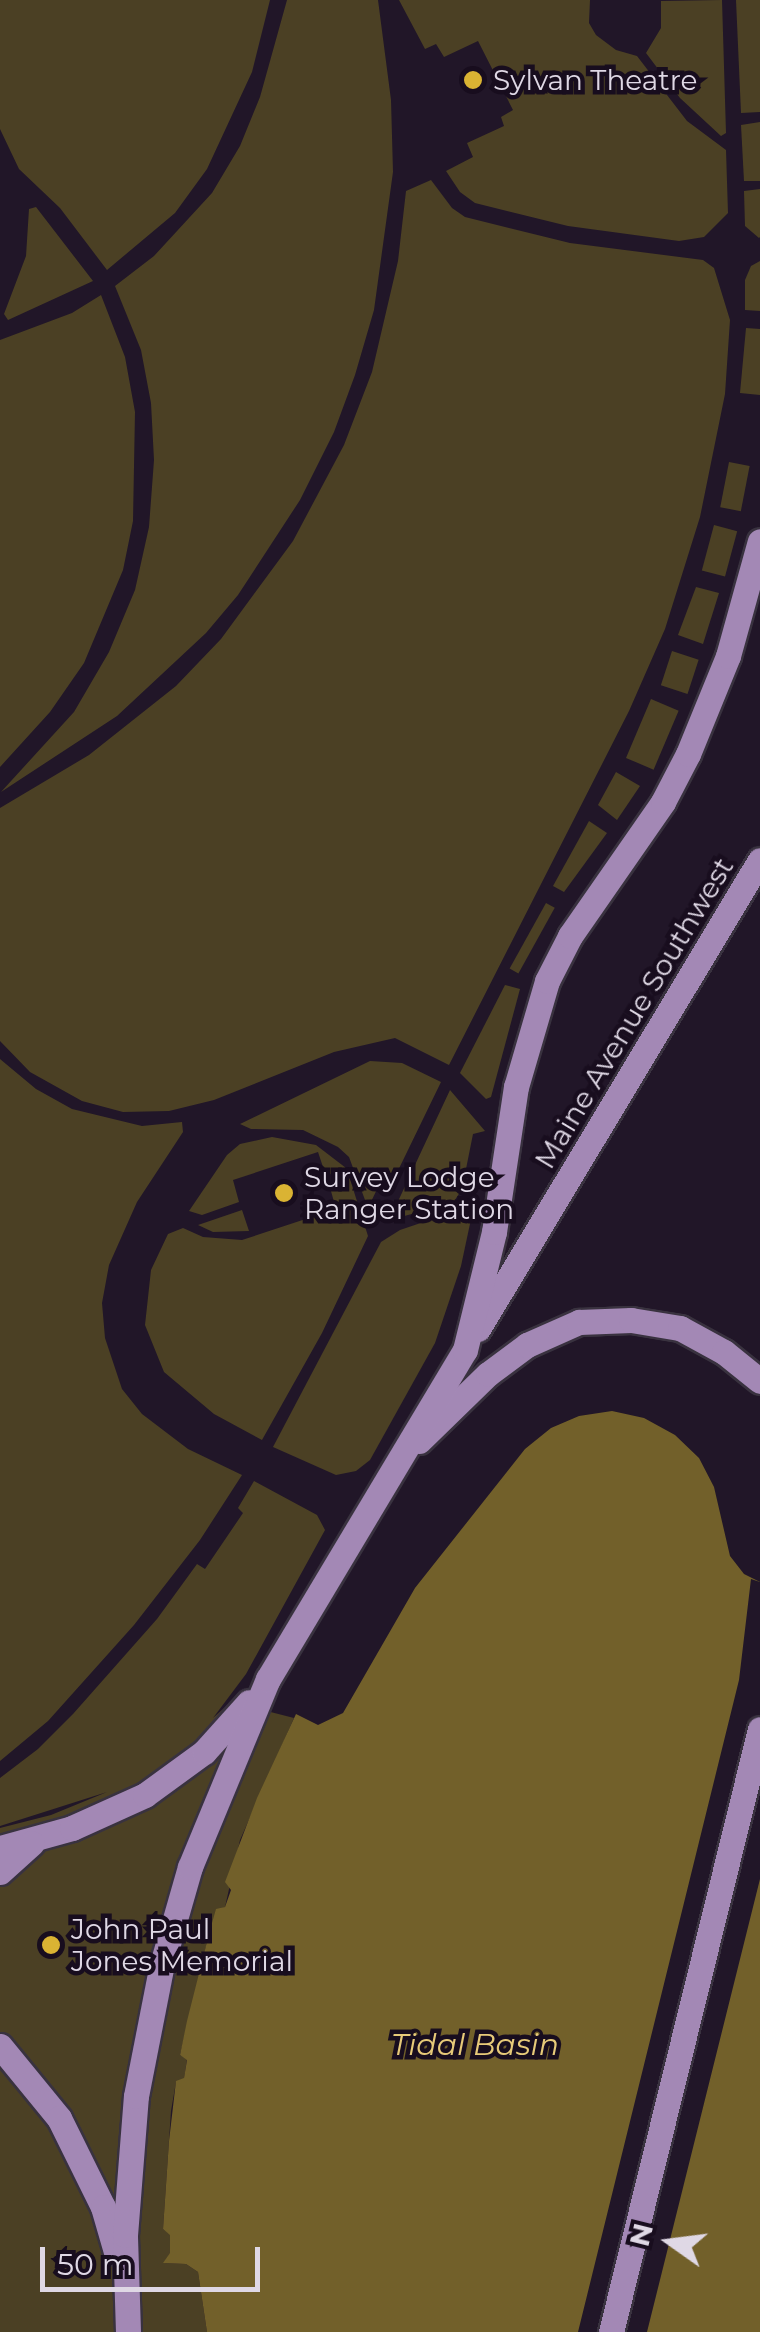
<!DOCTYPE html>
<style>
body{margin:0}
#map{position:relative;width:760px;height:2332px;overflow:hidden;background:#211628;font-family:Montserrat,sans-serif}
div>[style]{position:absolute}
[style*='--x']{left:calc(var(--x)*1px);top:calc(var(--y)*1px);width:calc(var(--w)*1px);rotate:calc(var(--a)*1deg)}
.green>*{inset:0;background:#4b4024;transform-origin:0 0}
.water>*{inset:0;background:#72602a}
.pier>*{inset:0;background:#211628}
.roads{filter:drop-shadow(2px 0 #39323f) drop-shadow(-2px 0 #39323f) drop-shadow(0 2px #39323f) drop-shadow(0 -2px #39323f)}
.primary>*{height:25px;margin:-12.5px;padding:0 12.5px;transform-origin:12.5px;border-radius:12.5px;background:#a388b5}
.dots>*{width:28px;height:28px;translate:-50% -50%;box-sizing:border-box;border:5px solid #180d1e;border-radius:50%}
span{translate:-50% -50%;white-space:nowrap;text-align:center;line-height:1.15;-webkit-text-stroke:9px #180d1e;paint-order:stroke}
.poi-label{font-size:28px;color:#dfd8e5}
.left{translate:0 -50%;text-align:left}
.street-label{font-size:28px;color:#dfd8e5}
.water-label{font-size:30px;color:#e7ca79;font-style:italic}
.north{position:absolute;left:620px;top:2192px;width:100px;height:100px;-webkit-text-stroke:8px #180d1e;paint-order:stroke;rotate:284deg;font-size:28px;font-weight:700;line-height:40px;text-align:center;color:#dfd8e5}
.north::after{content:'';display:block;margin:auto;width:35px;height:45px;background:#dfd8e5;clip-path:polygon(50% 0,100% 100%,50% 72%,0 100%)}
.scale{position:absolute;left:40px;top:2247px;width:220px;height:45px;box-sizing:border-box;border:5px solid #dfd8e5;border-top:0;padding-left:12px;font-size:30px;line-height:35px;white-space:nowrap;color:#dfd8e5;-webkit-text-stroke:8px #180d1e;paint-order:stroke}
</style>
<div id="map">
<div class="green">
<div style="clip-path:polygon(0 0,270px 0,252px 72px,207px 169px,175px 213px,107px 270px,60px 208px,19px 169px,0 129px)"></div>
<div style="clip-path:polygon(287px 0,378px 0,391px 100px,393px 172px,374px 310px,355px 375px,334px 432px,300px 500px,238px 595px,206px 633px,117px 716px,1px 792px,74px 712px,109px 652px,135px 590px,149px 527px,154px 460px,151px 403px,141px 350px,115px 286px,154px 256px,212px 193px,240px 146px,260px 97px)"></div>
<div style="clip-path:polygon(399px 0,590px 0,589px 23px,596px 35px,616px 50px,637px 56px,687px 121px,726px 150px,728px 213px,704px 237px,679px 241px,568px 226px,475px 203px,460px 192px,446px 171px,473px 157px,467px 143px,504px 126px,501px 117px,513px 110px,478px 41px,444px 57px,436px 44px,425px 49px)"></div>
<div style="clip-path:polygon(722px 0,726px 133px,721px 136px,680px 98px,646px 53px,661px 28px,661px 1px)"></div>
<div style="clip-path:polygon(736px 0,760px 0,760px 112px,741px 113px)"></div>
<div style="clip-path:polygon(760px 122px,760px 181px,744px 181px,741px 125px)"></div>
<div style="clip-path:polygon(431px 180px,452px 208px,465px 217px,570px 243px,703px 260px,714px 268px,730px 320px,725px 394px,700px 517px,665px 629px,629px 711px,449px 1065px,395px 1038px,334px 1052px,214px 1100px,169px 1111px,123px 1112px,82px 1101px,30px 1072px,0 1041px,0 808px,89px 755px,176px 686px,221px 639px,293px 541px,344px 445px,372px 372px,398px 261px,406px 191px)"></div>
<div style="clip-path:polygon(760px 189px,760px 237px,759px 238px,745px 226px,744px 191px)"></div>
<div style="clip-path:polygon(36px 207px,93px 281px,8px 320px,4px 314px,26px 256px,29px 209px)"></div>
<div style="clip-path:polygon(760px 261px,760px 311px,745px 310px,745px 280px,751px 266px)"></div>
<div style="clip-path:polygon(101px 295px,125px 357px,135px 412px,133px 521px,123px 570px,84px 663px,50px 712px,0 767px,0 340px,72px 313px)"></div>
<div style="clip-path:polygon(746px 328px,760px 329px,760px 395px,740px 393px)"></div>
<div style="left:729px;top:462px;width:21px;height:46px;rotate:11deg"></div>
<div style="left:714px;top:525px;width:24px;height:47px;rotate:15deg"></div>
<div style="clip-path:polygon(696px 587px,719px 593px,703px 644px,678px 635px)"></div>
<div style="left:672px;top:651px;width:28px;height:36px;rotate:18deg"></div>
<div style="left:651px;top:699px;width:30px;height:64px;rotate:23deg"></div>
<div style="clip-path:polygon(616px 772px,640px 786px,617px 820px,598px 805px)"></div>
<div style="clip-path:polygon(589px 821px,607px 833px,564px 892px,553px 886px)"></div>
<div style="left:546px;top:903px;width:10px;height:75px;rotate:29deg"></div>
<div style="clip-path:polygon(505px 985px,520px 989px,491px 1097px,486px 1099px,460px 1073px)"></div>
<div style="clip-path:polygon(0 1059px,36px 1089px,72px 1109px,142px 1126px,182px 1122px,183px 1132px,137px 1202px,109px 1265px,102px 1303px,105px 1338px,122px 1389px,142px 1414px,188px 1449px,242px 1475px,200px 1540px,134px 1625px,48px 1721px,0 1761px)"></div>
<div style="clip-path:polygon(370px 1061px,402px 1063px,441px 1082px,391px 1185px,381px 1181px,368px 1208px,349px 1157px,338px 1147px,303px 1130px,251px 1129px,240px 1124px)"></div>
<div style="clip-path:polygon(450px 1090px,485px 1131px,473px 1134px,462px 1189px,453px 1203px,393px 1219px,393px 1212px)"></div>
<div style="clip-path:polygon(272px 1137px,316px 1145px,346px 1168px,326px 1176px,318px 1152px,233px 1180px,239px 1202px,202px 1215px,189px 1211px,227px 1155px,240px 1144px)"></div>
<div style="clip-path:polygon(349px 1176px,368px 1236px,322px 1333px,262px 1440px,214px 1414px,164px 1372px,145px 1325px,151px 1270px,168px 1234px,183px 1228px,203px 1237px,242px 1240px,336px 1209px,329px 1184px)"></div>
<div style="clip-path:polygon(474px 1205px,461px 1266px,435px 1343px,370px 1460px,356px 1471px,336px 1475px,273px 1447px,381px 1242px,400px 1230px)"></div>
<div style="clip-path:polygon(242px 1210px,249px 1231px,213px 1232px,198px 1225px)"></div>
<div style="clip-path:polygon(254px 1481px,317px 1515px,325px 1530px,246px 1674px,213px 1718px,231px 1702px,294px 1718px,240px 1840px,225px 1907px,219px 1910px,210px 1930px,180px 2055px,187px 2059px,184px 2079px,176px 2082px,171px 2111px,163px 2229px,170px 2234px,170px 2254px,164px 2263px,186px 2264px,198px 2272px,207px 2332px,0 2332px,0 1828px,51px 1815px,107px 1792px,0 1826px,0 1778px,38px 1749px,73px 1714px,157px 1619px,197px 1564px,205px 1569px,243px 1513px,238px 1508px)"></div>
</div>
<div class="water">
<div style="clip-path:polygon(612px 1411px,644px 1418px,675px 1435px,699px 1458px,714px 1487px,730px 1556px,744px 1574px,760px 1582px,760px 2332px,207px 2332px,198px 2272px,186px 2264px,163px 2263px,170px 2253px,170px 2235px,163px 2229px,169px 2141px,176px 2081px,184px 2078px,187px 2060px,180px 2055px,187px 2021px,210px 1930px,216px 1909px,225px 1907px,231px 1890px,225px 1882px,257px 1798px,296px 1714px,318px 1725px,343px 1713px,415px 1588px,525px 1449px,551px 1428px,579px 1416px)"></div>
</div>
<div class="pier">
<div style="clip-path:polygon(751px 1579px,760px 1582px,760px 1879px,647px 2332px,578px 2332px,739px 1680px)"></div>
</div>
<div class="roads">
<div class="primary">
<div style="--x:478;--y:1329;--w:547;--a:-58.98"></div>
<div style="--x:419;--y:1441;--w:96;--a:-44.2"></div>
<div style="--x:488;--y:1374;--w:49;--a:-36.6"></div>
<div style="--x:527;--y:1345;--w:57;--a:-23.9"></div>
<div style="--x:579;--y:1322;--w:52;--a:-2.2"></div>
<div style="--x:631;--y:1320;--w:50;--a:9.3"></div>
<div style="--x:680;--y:1328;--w:50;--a:28.6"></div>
<div style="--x:724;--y:1352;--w:46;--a:38.9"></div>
<div style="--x:0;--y:1848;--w:75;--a:-15.5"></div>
<div style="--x:72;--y:1828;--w:80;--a:-24.3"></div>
<div style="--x:145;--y:1795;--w:73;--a:-36.1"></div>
<div style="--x:204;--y:1752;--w:67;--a:-48"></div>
<div style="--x:0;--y:1872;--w:43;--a:-42.2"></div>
<div style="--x:0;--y:2046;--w:93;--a:50.7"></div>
<div style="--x:59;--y:2118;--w:99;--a:63.7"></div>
<div style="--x:103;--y:2207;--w:47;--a:73.9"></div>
<div style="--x:128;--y:2332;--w:97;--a:-91.8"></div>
<div style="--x:125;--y:2235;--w:139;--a:-85.5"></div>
<div style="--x:136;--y:2096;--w:130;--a:-78.9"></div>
<div style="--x:161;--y:1968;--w:105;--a:-74"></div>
<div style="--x:190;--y:1867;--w:204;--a:-67.5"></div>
<div style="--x:268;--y:1679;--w:383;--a:-59.1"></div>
<div style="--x:465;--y:1350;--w:122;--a:-76.2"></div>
<div style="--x:494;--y:1232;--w:147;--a:-81.4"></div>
<div style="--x:516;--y:1087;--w:110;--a:-73.7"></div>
<div style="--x:547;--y:981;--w:51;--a:-62.9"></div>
<div style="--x:570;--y:936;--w:163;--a:-55.2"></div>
<div style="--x:663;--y:802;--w:54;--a:-62.5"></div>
<div style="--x:688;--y:754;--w:106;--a:-67.8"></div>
<div style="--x:728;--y:656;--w:119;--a:-74.5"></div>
<div style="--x:611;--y:2332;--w:621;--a:-76.12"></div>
</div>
</div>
<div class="dots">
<div style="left:473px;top:80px;background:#dab333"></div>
<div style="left:284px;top:1193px;background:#dab333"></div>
<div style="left:51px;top:1945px;background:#dab333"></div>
</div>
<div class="poi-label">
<span class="left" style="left:493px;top:80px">Sylvan Theatre</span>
<span class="left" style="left:304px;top:1193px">Survey Lodge<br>Ranger Station</span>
<span class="left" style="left:71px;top:1945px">John Paul<br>Jones Memorial</span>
</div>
<div class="street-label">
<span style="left:634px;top:1013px;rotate:-59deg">Maine Avenue Southwest</span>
</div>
<div class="water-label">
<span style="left:475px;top:2045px">Tidal Basin</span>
</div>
<div class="north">N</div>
<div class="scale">50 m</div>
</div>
